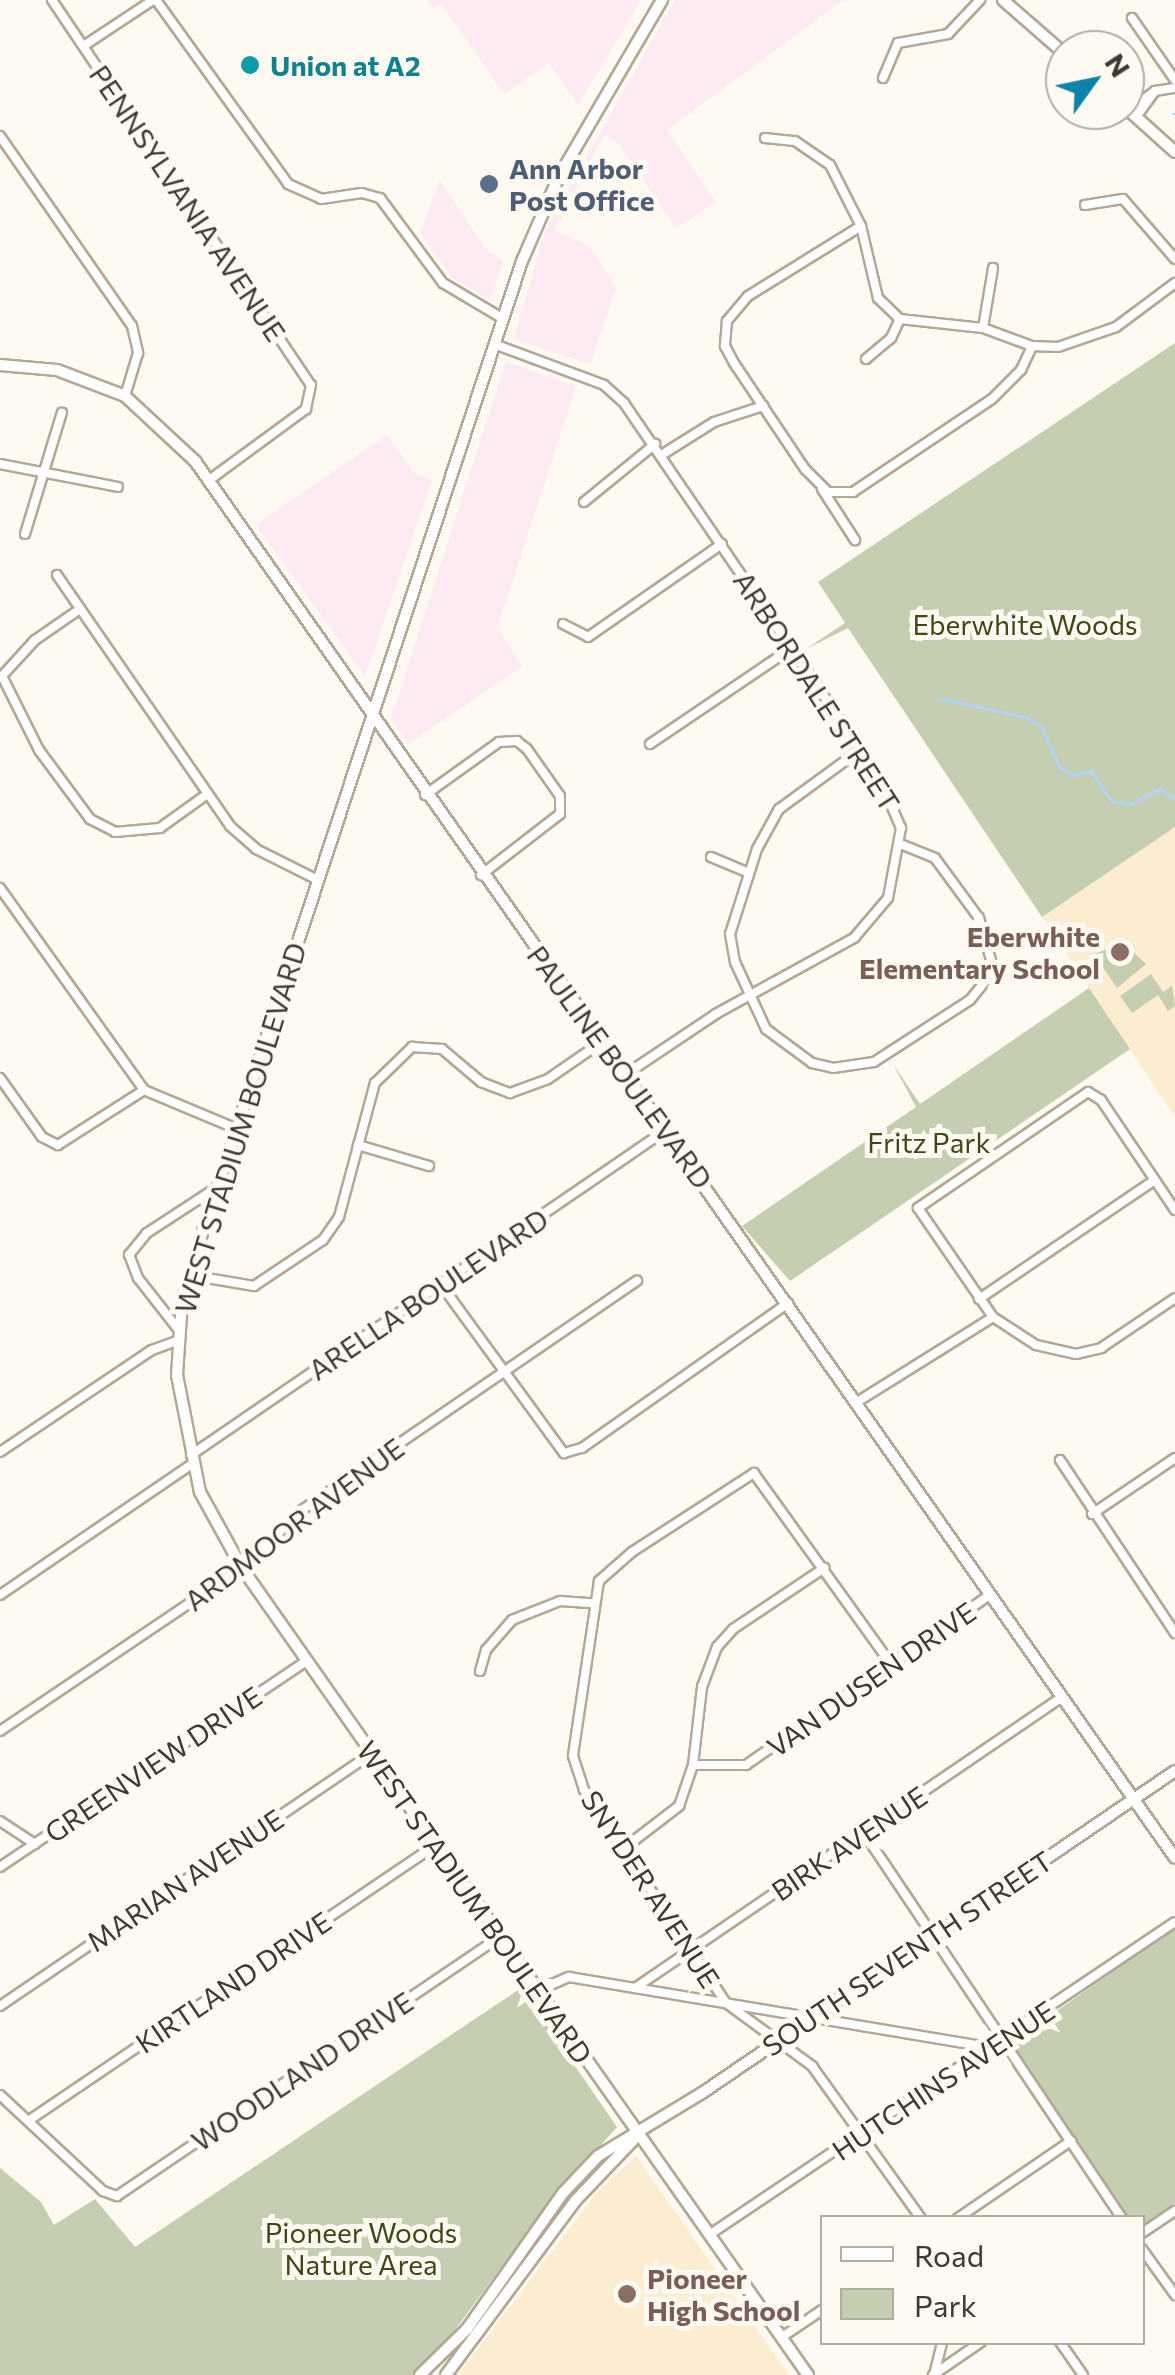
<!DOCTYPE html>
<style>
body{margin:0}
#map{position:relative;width:1175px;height:2375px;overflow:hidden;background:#fef9f1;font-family:Commissioner,sans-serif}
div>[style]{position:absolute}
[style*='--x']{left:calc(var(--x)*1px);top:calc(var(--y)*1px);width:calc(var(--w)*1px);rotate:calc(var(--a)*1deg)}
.commercial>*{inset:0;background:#fdeaf2}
.built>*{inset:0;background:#fcedd1}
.green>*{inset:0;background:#c5ceb0}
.stream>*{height:2.5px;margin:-1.25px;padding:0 1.25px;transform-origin:1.25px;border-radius:1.25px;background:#b3d4fb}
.roads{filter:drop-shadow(2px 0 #b2a895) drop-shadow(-2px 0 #b2a895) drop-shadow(0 2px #b2a895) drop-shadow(0 -2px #b2a895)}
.street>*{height:8px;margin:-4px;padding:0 4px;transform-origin:4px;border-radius:4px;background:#fff}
.secondary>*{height:10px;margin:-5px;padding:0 5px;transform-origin:5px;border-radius:5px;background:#fff}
.dots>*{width:28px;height:28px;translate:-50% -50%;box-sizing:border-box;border:5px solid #fef9f1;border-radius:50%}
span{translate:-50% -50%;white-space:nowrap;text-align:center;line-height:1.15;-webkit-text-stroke:10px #fef9f1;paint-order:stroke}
.culture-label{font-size:28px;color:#0d838f;font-weight:700}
.left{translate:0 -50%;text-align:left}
.service-label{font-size:28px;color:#4e5e75;font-weight:700}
.street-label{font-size:28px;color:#3e3931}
.park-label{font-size:28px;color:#3d4915}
.education-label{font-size:28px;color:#785e54;font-weight:700}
.right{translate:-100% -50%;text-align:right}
.legend{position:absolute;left:820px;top:2215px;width:325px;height:130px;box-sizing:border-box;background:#fef9f1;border:2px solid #b1aca4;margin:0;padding:12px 18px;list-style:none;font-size:30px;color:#3e3931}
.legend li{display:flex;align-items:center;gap:20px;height:50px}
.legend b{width:50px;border:2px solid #b1aca4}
.north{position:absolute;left:1045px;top:30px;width:100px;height:100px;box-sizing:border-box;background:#fef9f1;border:2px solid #b1aca4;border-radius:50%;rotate:57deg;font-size:28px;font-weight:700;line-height:40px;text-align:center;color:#3e3931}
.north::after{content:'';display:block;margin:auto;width:35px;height:45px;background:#0e83a9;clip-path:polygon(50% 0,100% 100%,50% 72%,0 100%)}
</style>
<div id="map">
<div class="commercial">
<div style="clip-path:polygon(427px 0,641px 0,578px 105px,549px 63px,504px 94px,441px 3px,433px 8px)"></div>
<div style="clip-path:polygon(675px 0,843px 0,667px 130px,715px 202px,676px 228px,617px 142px,605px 134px,554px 230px,589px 246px,616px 288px,590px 364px,514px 339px,545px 231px)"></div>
<div style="clip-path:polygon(440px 181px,486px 249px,503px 262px,490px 300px,453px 278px,420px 233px)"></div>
<div style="clip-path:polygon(506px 362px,576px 386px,497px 628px,522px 666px,408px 744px,391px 719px)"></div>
<div style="clip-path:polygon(387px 435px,414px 473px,432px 480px,365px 676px,256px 525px)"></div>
</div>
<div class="built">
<div style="clip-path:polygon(1175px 827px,1175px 1117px,1042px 917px)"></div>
<div style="clip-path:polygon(636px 2156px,789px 2375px,458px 2375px,598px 2191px)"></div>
</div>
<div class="green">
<div style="clip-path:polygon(1175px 343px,1175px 827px,1042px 917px,848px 628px,806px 649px,845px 623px,818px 582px)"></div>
<div style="clip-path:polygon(1124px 943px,1146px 964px,1117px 988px,1094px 954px)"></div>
<div style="clip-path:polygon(1151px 974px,1163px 992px,1172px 986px,1175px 1006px,1168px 1011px,1158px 995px,1132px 1013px,1120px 996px)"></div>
<div style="clip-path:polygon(1089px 988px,1130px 1049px,790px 1281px,742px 1226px,916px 1107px,893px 1064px,920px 1104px)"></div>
<div style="clip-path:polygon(1175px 1928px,1175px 2203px,1143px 2225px,1142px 2218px,1127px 2217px,1011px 2043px)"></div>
<div style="clip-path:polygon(521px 1988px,617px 2127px,546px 2207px,443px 2346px,412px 2375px,0 2375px,0 2168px,41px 2202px,54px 2225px,95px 2199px,135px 2247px)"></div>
</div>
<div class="stream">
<div style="--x:1173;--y:114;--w:2;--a:0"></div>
<div style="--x:939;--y:698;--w:88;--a:12.5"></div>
<div style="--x:1025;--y:717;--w:20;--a:30"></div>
<div style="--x:1042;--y:727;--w:44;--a:65.8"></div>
<div style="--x:1060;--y:767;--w:14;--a:34"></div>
<div style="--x:1072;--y:775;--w:19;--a:-12"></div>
<div style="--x:1091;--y:771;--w:37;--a:55"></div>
<div style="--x:1112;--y:801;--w:18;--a:9"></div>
<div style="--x:1130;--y:804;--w:34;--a:-27"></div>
<div style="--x:1160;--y:789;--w:17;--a:31"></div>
</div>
<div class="roads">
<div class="street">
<div style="--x:52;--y:0;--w:464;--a:56.1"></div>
<div style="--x:311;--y:385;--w:25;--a:102"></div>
<div style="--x:306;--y:409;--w:122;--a:143.7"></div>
<div style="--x:156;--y:0;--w:226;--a:54.3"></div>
<div style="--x:288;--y:184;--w:36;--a:24"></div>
<div style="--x:321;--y:199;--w:41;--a:-8.3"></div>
<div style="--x:362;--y:193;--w:19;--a:16"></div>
<div style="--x:380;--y:198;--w:106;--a:53.5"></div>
<div style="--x:443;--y:283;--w:69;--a:30.7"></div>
<div style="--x:1132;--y:18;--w:75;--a:55.3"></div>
<div style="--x:85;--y:45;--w:82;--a:-33.5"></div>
<div style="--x:883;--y:78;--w:38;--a:-67"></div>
<div style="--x:898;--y:43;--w:51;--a:-10.2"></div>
<div style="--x:948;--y:34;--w:47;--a:-46.7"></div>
<div style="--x:1155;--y:91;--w:20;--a:-9"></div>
<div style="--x:1129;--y:110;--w:32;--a:-36"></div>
<div style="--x:1155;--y:91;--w:32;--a:126"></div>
<div style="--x:0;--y:136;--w:231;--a:55.2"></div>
<div style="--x:132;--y:326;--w:28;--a:77"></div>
<div style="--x:138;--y:353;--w:45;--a:106.8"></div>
<div style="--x:765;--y:138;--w:30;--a:6"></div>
<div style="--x:795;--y:141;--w:42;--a:34.4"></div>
<div style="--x:830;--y:165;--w:68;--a:63.1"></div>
<div style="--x:861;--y:226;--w:74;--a:76.7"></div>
<div style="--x:878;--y:298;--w:30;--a:44"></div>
<div style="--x:900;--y:319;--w:83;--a:6.2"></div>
<div style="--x:983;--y:328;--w:52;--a:20.2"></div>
<div style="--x:1032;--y:346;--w:26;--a:2"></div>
<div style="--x:1058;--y:347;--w:61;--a:-19"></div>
<div style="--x:1116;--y:327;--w:74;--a:-36.7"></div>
<div style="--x:1085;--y:205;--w:38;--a:-9"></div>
<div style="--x:1123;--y:199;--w:79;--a:49.1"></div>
<div style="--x:861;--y:226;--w:133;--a:148.2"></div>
<div style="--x:748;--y:296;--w:33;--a:130"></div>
<div style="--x:727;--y:321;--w:25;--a:95"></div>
<div style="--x:725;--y:346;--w:19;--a:62"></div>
<div style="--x:734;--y:363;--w:128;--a:56.2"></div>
<div style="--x:805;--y:469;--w:33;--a:45"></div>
<div style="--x:828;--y:492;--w:25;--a:0"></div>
<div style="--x:853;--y:492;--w:167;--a:-33.8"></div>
<div style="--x:992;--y:399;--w:41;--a:-45"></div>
<div style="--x:1021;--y:370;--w:26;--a:-65"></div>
<div style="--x:983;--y:328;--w:61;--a:-80.5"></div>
<div style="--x:494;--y:344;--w:117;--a:20.4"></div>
<div style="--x:604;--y:385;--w:27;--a:42"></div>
<div style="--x:624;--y:403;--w:453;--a:55.7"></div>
<div style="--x:879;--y:777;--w:56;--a:66.7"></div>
<div style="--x:901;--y:828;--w:71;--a:100.5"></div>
<div style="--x:888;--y:898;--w:52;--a:130.4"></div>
<div style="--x:854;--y:938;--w:158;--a:151.2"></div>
<div style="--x:716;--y:1014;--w:106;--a:146.2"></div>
<div style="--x:866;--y:359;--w:33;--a:-40"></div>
<div style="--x:891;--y:338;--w:21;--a:-65"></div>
<div style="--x:663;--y:454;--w:60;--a:-32.1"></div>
<div style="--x:714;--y:422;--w:52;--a:-18.1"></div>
<div style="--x:0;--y:464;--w:120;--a:11"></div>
<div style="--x:822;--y:489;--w:61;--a:57.1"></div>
<div style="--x:584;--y:502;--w:92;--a:-39.2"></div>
<div style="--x:25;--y:534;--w:127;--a:-73.1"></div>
<div style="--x:57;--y:575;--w:305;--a:55.4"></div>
<div style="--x:230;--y:826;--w:35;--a:41"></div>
<div style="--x:256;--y:849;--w:67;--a:26.6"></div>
<div style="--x:80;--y:609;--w:55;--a:145.4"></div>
<div style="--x:35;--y:640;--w:49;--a:132.5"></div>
<div style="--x:2;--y:676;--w:83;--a:63.4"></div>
<div style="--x:39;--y:750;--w:86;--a:53.5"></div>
<div style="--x:90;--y:819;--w:28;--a:27"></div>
<div style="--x:115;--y:832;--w:45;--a:-5.1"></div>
<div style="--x:160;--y:828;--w:57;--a:-35.7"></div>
<div style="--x:563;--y:624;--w:28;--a:27"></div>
<div style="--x:588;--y:637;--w:163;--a:-34.8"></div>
<div style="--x:650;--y:744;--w:171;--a:-34.1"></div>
<div style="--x:860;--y:750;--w:100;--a:143.9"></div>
<div style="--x:779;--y:809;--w:46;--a:118.8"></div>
<div style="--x:757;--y:849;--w:89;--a:107.6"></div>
<div style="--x:730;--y:934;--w:28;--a:80"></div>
<div style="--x:735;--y:962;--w:74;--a:65.2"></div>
<div style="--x:766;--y:1029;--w:57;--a:36.5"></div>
<div style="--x:812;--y:1063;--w:22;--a:13"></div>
<div style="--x:833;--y:1068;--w:41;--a:-8.3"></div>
<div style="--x:874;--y:1062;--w:114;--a:-32.9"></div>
<div style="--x:970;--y:1000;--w:27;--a:-51"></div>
<div style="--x:987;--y:979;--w:19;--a:-78"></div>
<div style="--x:991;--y:960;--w:44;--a:-105.9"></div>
<div style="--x:979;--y:918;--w:74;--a:-126.3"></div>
<div style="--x:935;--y:858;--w:35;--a:-158"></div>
<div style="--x:425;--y:795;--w:91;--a:-35.6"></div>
<div style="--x:499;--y:742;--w:18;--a:-3"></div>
<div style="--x:517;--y:741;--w:13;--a:39"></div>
<div style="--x:527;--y:749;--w:57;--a:54.9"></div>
<div style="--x:560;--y:796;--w:18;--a:90"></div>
<div style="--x:560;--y:814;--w:100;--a:142.3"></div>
<div style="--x:711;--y:857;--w:41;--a:22.8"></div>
<div style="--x:0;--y:888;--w:248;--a:54.5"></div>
<div style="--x:144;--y:1090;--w:99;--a:22.7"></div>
<div style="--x:0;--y:1078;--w:72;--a:54.6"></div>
<div style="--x:42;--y:1137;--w:18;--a:27"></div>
<div style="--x:58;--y:1145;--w:102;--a:-32.6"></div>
<div style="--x:358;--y:1145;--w:74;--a:16.5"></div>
<div style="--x:1175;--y:1210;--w:133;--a:-123.9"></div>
<div style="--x:1101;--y:1100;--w:15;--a:-148"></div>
<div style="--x:1088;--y:1092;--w:206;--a:145.7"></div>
<div style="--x:918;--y:1208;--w:132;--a:55.5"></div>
<div style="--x:993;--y:1317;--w:51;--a:33.1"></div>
<div style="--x:1036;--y:1345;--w:41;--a:12.7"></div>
<div style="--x:1076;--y:1354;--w:26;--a:-13"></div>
<div style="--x:1101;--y:1348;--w:89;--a:-34"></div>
<div style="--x:189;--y:1275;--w:66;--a:9.6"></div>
<div style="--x:254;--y:1286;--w:83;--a:-33.7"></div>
<div style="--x:323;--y:1240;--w:28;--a:-55"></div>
<div style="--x:339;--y:1217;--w:139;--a:-75"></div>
<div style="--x:375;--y:1083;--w:52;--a:-44.2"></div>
<div style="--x:412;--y:1047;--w:30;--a:4"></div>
<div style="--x:442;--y:1049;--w:51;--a:40.2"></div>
<div style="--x:481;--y:1082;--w:31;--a:21"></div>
<div style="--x:510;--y:1093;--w:40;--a:-20.2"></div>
<div style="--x:548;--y:1079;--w:67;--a:-34.6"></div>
<div style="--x:442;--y:1286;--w:207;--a:53.9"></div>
<div style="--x:564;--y:1453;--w:19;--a:-16"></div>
<div style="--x:582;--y:1448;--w:252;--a:-35.1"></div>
<div style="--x:979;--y:1299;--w:212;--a:-34.1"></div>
<div style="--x:178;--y:1329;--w:65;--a:-128.1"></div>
<div style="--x:138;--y:1278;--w:25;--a:-111"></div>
<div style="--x:129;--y:1255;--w:28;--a:-51"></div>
<div style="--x:147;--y:1233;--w:82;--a:-33.1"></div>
<div style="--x:857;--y:1402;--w:160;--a:-32"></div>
<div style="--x:0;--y:1452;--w:183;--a:-33.9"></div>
<div style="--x:152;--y:1350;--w:27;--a:-20"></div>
<div style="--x:191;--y:1455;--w:576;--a:-34.38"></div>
<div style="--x:1060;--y:1460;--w:208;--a:56.4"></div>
<div style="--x:1092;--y:1514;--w:100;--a:-34"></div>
<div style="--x:0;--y:1595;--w:232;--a:-34.3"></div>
<div style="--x:891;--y:1664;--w:235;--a:-125.7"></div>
<div style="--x:754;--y:1473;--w:145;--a:147.1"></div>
<div style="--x:632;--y:1552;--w:44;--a:138.7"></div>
<div style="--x:599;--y:1581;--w:177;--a:98.5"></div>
<div style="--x:573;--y:1756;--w:36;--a:72"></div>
<div style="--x:584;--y:1790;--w:256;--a:56.3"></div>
<div style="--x:726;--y:2003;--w:107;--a:36.2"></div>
<div style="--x:812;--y:2066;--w:187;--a:54.4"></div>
<div style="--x:480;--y:1671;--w:22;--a:-74"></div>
<div style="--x:486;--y:1650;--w:40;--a:-49"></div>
<div style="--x:512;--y:1620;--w:52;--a:-21.6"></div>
<div style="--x:560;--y:1601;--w:32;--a:4"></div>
<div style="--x:0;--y:1731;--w:292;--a:-34"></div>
<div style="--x:242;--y:1568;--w:83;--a:-44"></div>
<div style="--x:302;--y:1510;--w:406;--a:-34.4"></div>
<div style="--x:693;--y:1765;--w:53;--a:0"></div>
<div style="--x:746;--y:1765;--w:297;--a:-34.9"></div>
<div style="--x:0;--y:1821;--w:42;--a:33.3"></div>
<div style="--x:864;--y:1833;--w:463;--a:56.2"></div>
<div style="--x:623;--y:1849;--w:71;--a:-37.5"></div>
<div style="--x:679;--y:1806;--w:43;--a:-71.1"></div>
<div style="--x:693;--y:1765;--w:79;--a:-83.4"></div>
<div style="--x:702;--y:1687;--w:43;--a:-69.4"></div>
<div style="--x:717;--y:1647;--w:24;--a:-48"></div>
<div style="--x:733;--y:1629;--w:110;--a:-33.8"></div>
<div style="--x:0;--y:1867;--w:369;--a:-33.9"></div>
<div style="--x:635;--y:1988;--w:517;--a:-34.27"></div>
<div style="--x:537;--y:1991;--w:35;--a:-24"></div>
<div style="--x:569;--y:1977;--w:429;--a:9.5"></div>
<div style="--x:0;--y:2006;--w:448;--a:-34.2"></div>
<div style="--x:0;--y:2095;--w:141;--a:43"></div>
<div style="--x:103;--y:2191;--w:15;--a:20"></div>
<div style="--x:117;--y:2196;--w:462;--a:-34.1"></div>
<div style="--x:31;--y:2119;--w:488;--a:-34.1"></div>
<div style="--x:958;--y:2218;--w:137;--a:-34.3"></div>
<div style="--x:1142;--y:2233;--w:40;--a:-34"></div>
<div style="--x:709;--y:2235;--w:561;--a:-33.89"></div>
<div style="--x:1142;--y:2249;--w:57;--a:54.3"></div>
<div style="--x:782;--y:2337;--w:48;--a:-34"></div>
<div style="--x:1060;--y:2342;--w:40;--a:55.1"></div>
<div style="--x:933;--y:2375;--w:58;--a:-34.5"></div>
<div style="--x:934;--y:2375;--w:34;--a:-76"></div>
</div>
<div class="secondary">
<div style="--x:662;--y:0;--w:204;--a:120.3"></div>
<div style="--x:559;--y:176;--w:93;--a:113.5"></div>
<div style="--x:522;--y:261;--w:1034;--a:108.21"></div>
<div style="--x:199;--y:1243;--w:59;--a:106.6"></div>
<div style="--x:182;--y:1300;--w:75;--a:93.8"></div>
<div style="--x:177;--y:1375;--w:119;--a:78.9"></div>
<div style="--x:200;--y:1492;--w:87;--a:61.1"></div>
<div style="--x:242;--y:1568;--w:986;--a:54.96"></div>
<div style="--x:1003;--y:0;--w:82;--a:41.1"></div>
<div style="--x:1125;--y:107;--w:67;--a:42"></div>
<div style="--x:0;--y:365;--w:57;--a:5"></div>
<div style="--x:57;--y:370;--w:73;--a:20.9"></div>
<div style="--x:125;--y:396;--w:96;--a:42.9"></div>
<div style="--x:195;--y:461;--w:1706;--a:54.95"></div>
<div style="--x:420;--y:2375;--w:66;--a:-44.4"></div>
<div style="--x:467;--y:2329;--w:166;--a:-54.8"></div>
<div style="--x:563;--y:2193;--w:51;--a:-46.6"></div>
<div style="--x:598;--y:2156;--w:122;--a:-31.2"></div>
<div style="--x:702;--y:2093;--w:572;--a:-34.25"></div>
<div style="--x:446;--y:2375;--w:217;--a:-53.4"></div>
<div style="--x:575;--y:2201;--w:91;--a:-46.3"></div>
</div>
</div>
<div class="dots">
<div style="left:250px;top:65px;background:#0f9aa8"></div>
<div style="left:489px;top:184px;background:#5c6f8a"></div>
<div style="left:1120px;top:952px;background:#8d6e63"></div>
<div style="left:627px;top:2294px;background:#8d6e63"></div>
</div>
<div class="culture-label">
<span class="left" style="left:270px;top:65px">Union at A2</span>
</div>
<div class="service-label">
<span class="left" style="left:509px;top:184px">Ann Arbor<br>Post Office</span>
</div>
<div class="street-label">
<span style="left:188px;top:203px;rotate:56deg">PENNSYLVANIA AVENUE</span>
<span style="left:817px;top:691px;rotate:57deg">ARBORDALE STREET</span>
<span style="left:620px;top:1067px;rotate:54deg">PAULINE BOULEVARD</span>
<span style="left:240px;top:1128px;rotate:-73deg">WEST STADIUM BOULEVARD</span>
<span style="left:428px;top:1294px;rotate:-34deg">ARELLA BOULEVARD</span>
<span style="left:294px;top:1524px;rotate:-37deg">ARDMOOR AVENUE</span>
<span style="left:871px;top:1679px;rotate:-35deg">VAN DUSEN DRIVE</span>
<span style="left:153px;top:1764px;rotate:-34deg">GREENVIEW DRIVE</span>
<span style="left:849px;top:1843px;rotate:-34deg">BIRK AVENUE</span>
<span style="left:185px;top:1880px;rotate:-34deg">MARIAN AVENUE</span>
<span style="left:651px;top:1889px;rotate:57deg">SNYDER AVENUE</span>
<span style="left:475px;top:1902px;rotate:55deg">WEST STADIUM BOULEVARD</span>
<span style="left:907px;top:1953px;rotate:-34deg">SOUTH SEVENTH STREET</span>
<span style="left:233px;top:1982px;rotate:-34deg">KIRTLAND DRIVE</span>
<span style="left:302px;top:2071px;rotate:-34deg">WOODLAND DRIVE</span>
<span style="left:943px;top:2080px;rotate:-34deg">HUTCHINS AVENUE</span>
</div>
<div class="park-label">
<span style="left:1025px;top:624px">Eberwhite Woods</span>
<span style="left:929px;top:1142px">Fritz Park</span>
<span style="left:361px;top:2248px">Pioneer Woods<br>Nature Area</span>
</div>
<div class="education-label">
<span class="right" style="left:1100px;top:952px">Eberwhite<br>Elementary School</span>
<span class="left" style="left:647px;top:2294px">Pioneer<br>High School</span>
</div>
<ul class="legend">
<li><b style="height:12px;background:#fff"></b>Road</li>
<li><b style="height:28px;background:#c5ceb0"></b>Park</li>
</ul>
<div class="north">N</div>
</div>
